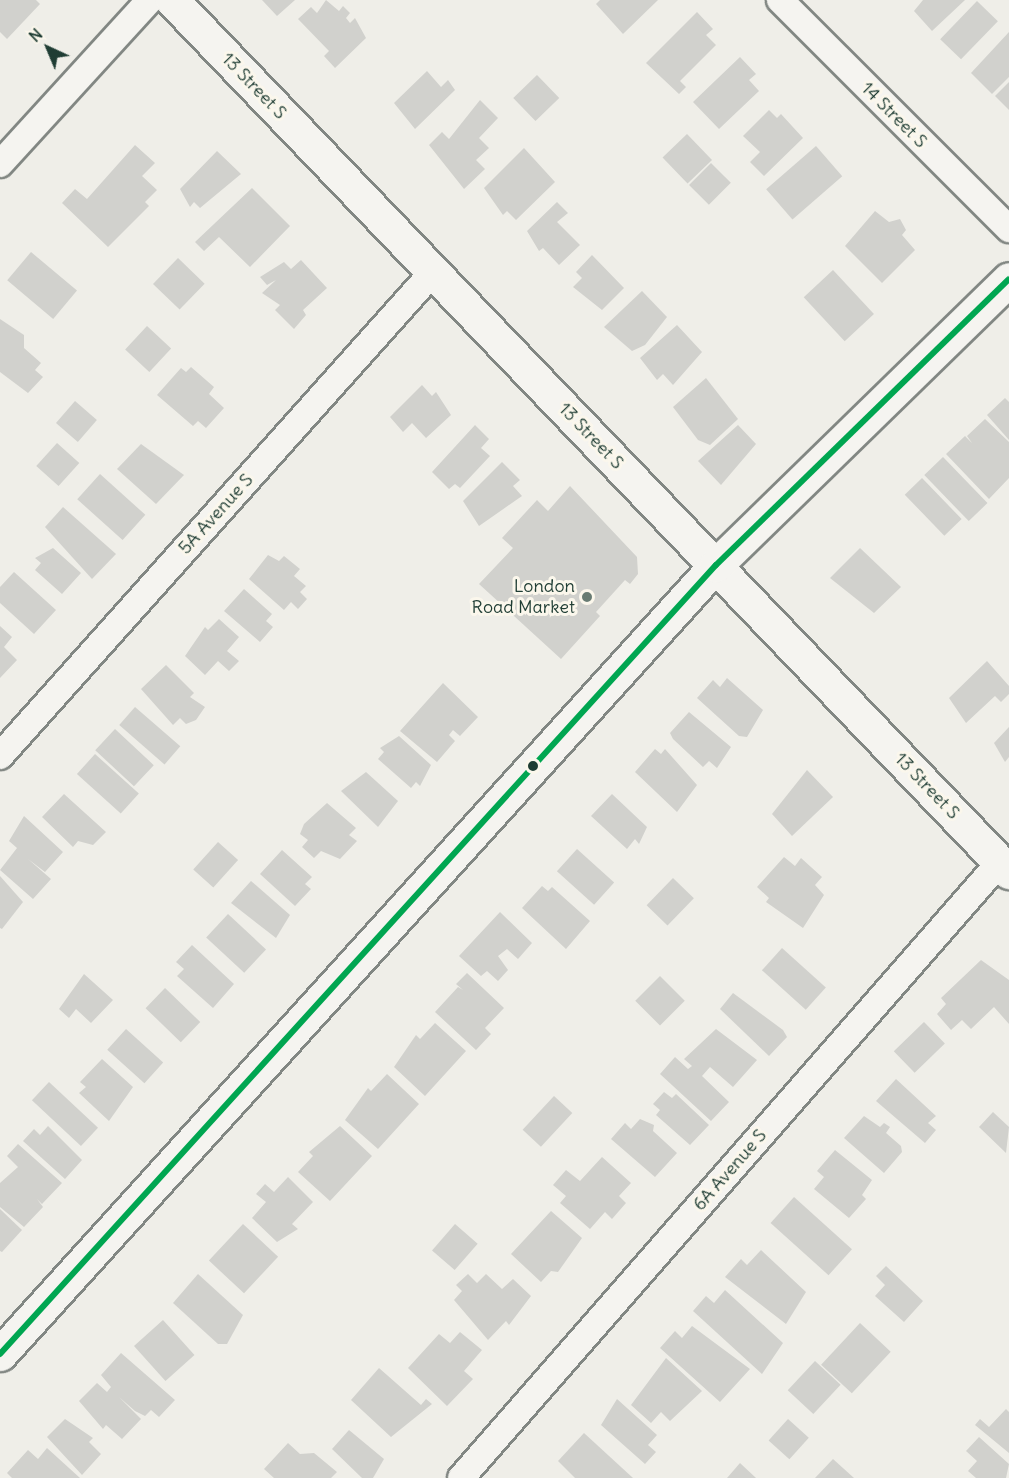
<!DOCTYPE html>
<style>
body{margin:0}
#map{position:relative;width:1009px;height:1478px;overflow:hidden;background:#efeee8;font-family:Delius,sans-serif}
div>[style]{position:absolute}
[style*='--x']{left:calc(var(--x)*1px);top:calc(var(--y)*1px);width:calc(var(--w)*1px);rotate:calc(var(--a)*1deg)}
.building>*{inset:0;background:#d1d1cd;transform-origin:0 0}
.roads{filter:drop-shadow(2px 0 #828783) drop-shadow(-2px 0 #828783) drop-shadow(0 2px #828783) drop-shadow(0 -2px #828783)}
.street>*{height:26px;margin:-13px;padding:0 13px;transform-origin:13px;border-radius:13px;background:#f5f4f0}
.secondary>*{height:33px;margin:-16.5px;padding:0 16.5px;transform-origin:16.5px;border-radius:16.5px;background:#f5f4f0}
.bus-1>*{height:6px;margin:-3px;padding:0 3px;transform-origin:3px;border-radius:3px;background:#00a651}
.dots>*{width:16px;height:16px;translate:-50% -50%;box-sizing:border-box;border:3px solid #fbf7ec;border-radius:50%}
span{translate:-50% -50%;white-space:nowrap;text-align:center;line-height:1.15;-webkit-text-stroke:6px #fbf7ec;paint-order:stroke}
.street-label{font-size:18px;color:#1f3d34}
.poi-label{font-size:18px;color:#1f3d34}
.right{translate:-100% -50%;text-align:right}
.north{position:absolute;left:18px;top:18px;width:60px;height:60px;-webkit-text-stroke:4px #fbf7ec;paint-order:stroke;rotate:316deg;font-size:16px;font-weight:700;line-height:24px;text-align:center;color:#1f3d34}
.north::after{content:'';display:block;margin:auto;width:21px;height:27px;background:#1f3d34;clip-path:polygon(50% 0,100% 100%,50% 72%,0 100%)}
</style>
<div id="map">
<div class="building">
<div style="clip-path:polygon(0 0,36px 0,40px 4px,7px 39px,0 32px)"></div>
<div style="clip-path:polygon(262px 0,295px 0,277px 16px)"></div>
<div style="clip-path:polygon(326px 0,339px 11px,343px 6px,350px 13px,346px 18px,350px 23px,355px 18px,366px 38px,335px 68px,324px 56px,329px 51px,298px 19px,311px 7px,317px 13px)"></div>
<div style="clip-path:polygon(600px 0,658px 0,623px 34px,596px 4px)"></div>
<div style="clip-path:polygon(923px 0,965px 0,932px 31px,914px 11px)"></div>
<div style="left:977px;top:1px;width:29px;height:53px;rotate:44deg"></div>
<div style="clip-path:polygon(697px 12px,713px 29px,706px 35px,716px 45px,680px 81px,686px 87px,679px 94px,646px 63px)"></div>
<div style="clip-path:polygon(1009px 32px,1009px 77px,992px 94px,971px 73px)"></div>
<div style="clip-path:polygon(740px 57px,756px 74px,749px 80px,759px 91px,719px 129px,693px 102px)"></div>
<div style="clip-path:polygon(427px 71px,441px 87px,448px 80px,455px 90px,415px 129px,394px 103px)"></div>
<div style="left:537px;top:75px;width:32px;height:33px;rotate:46deg"></div>
<div style="clip-path:polygon(1009px 82px,1009px 110px,995px 96px)"></div>
<div style="clip-path:polygon(480px 100px,498px 118px,479px 138px,489px 148px,476px 160px,485px 169px,464px 189px,429px 145px,442px 132px,449px 139px)"></div>
<div style="clip-path:polygon(769px 110px,777px 118px,781px 114px,803px 138px,764px 176px,750px 162px,760px 152px,743px 136px)"></div>
<div style="left:687px;top:134px;width:36px;height:34px;rotate:46deg"></div>
<div style="clip-path:polygon(135px 145px,155px 163px,142px 176px,157px 190px,145px 202px,149px 206px,108px 247px,62px 203px,75px 189px,87px 199px)"></div>
<div style="left:816px;top:146px;width:40px;height:66px;rotate:49deg"></div>
<div style="clip-path:polygon(524px 148px,555px 182px,516px 220px,507px 211px,503px 215px,484px 188px)"></div>
<div style="clip-path:polygon(217px 151px,241px 174px,200px 208px,194px 202px,190px 207px,180px 189px)"></div>
<div style="left:711px;top:163px;width:28px;height:31px;rotate:45deg"></div>
<div style="clip-path:polygon(252px 188px,290px 226px,250px 267px,219px 237px,204px 251px,195px 242px)"></div>
<div style="clip-path:polygon(557px 202px,568px 213px,557px 222px,580px 245px,559px 265px,543px 248px,539px 251px,527px 231px)"></div>
<div style="clip-path:polygon(875px 211px,889px 222px,900px 219px,906px 230px,902px 235px,915px 250px,882px 283px,845px 246px)"></div>
<div style="left:31px;top:252px;width:60px;height:37px;rotate:40deg"></div>
<div style="clip-path:polygon(592px 255px,624px 288px,602px 310px,573px 287px,582px 278px,576px 272px)"></div>
<div style="left:178px;top:258px;width:37px;height:36px;rotate:44deg"></div>
<div style="clip-path:polygon(301px 260px,327px 288px,303px 310px,306px 315px,294px 329px,275px 310px,280px 305px,262px 293px,276px 280px,267px 285px,260px 277px,284px 262px,291px 269px)"></div>
<div style="left:833px;top:270px;width:60px;height:40px;rotate:47deg"></div>
<div style="clip-path:polygon(642px 291px,667px 317px,645px 345px,632px 351px,604px 327px)"></div>
<div style="clip-path:polygon(0 319px,24px 335px,24px 348px,41px 363px,35px 370px,43px 377px,28px 393px,0 372px)"></div>
<div style="clip-path:polygon(677px 325px,702px 352px,673px 385px,663px 374px,657px 380px,640px 358px)"></div>
<div style="left:147px;top:326px;width:33px;height:32px;rotate:43deg"></div>
<div style="clip-path:polygon(191px 367px,214px 387px,209px 394px,224px 408px,206px 428px,198px 421px,193px 426px,157px 395px,181px 368px,186px 372px)"></div>
<div style="clip-path:polygon(706px 378px,738px 419px,710px 445px,698px 440px,673px 407px)"></div>
<div style="clip-path:polygon(422px 385px,432px 396px,436px 392px,451px 415px,426px 438px,412px 423px,403px 432px,390px 417px)"></div>
<div style="clip-path:polygon(1005px 398px,1009px 402px,1009px 440px,987px 415px)"></div>
<div style="left:75px;top:401px;width:29px;height:29px;rotate:41deg"></div>
<div style="clip-path:polygon(985px 419px,1009px 442px,1009px 478px,989px 499px,946px 454px,965px 436px,972px 443px,967px 436px)"></div>
<div style="clip-path:polygon(475px 425px,489px 439px,481px 448px,490px 456px,460px 488px,455px 484px,449px 489px,432px 472px)"></div>
<div style="clip-path:polygon(738px 425px,756px 444px,721px 485px,698px 461px)"></div>
<div style="left:57px;top:443px;width:30px;height:31px;rotate:42deg"></div>
<div style="clip-path:polygon(141px 444px,184px 475px,156px 504px,117px 469px)"></div>
<div style="left:943px;top:457px;width:64px;height:26px;rotate:46deg"></div>
<div style="clip-path:polygon(502px 462px,520px 480px,513px 486px,522px 496px,479px 526px,463px 501px)"></div>
<div style="left:100px;top:474px;width:61px;height:34px;rotate:42deg"></div>
<div style="left:922px;top:478px;width:57px;height:24px;rotate:46deg"></div>
<div style="clip-path:polygon(570px 486px,637px 557px,638px 574px,630px 584px,625px 580px,596px 612px,600px 616px,561px 659px,479px 584px,513px 548px,502px 538px,537px 500px,548px 511px)"></div>
<div style="clip-path:polygon(63px 507px,116px 554px,92px 579px,45px 527px)"></div>
<div style="clip-path:polygon(53px 548px,81px 573px,62px 594px,35px 570px,41px 563px,35px 558px)"></div>
<div style="clip-path:polygon(860px 548px,901px 587px,874px 613px,830px 578px)"></div>
<div style="clip-path:polygon(268px 555px,279px 561px,284px 556px,300px 569px,294px 576px,306px 586px,300px 592px,307px 599px,298px 609px,291px 602px,284px 610px,249px 579px)"></div>
<div style="clip-path:polygon(14px 572px,56px 610px,34px 634px,0 603px,0 587px)"></div>
<div style="clip-path:polygon(244px 589px,272px 614px,266px 621px,273px 627px,260px 642px,224px 611px)"></div>
<div style="clip-path:polygon(219px 619px,239px 637px,227px 651px,239px 661px,229px 671px,218px 661px,205px 675px,185px 656px,205px 627px,208px 630px)"></div>
<div style="clip-path:polygon(0 626px,12px 637px,4px 647px,17px 660px,0 678px)"></div>
<div style="clip-path:polygon(987px 661px,1009px 686px,1009px 694px,1001px 702px,995px 696px,966px 723px,949px 698px)"></div>
<div style="clip-path:polygon(166px 665px,194px 693px,190px 697px,205px 707px,196px 720px,186px 724px,180px 718px,173px 725px,141px 689px)"></div>
<div style="clip-path:polygon(727px 678px,763px 710px,747px 737px,739px 736px,697px 698px,713px 680px,720px 687px)"></div>
<div style="clip-path:polygon(443px 683px,478px 717px,460px 736px,453px 730px,449px 735px,455px 741px,437px 762px,400px 731px)"></div>
<div style="left:135px;top:707px;width:60px;height:24px;rotate:41deg"></div>
<div style="clip-path:polygon(689px 712px,731px 747px,717px 768px,709px 761px,703px 767px,673px 739px,670px 733px)"></div>
<div style="clip-path:polygon(1009px 727px,1009px 757px,1005px 762px,994px 743px)"></div>
<div style="left:115px;top:729px;width:53px;height:29px;rotate:43deg"></div>
<div style="clip-path:polygon(399px 736px,431px 765px,420px 786px,416px 782px,411px 788px,378px 759px,384px 752px,380px 748px)"></div>
<div style="clip-path:polygon(655px 749px,661px 754px,665px 749px,697px 785px,677px 812px,635px 772px)"></div>
<div style="left:95px;top:754px;width:59px;height:27px;rotate:42deg"></div>
<div style="clip-path:polygon(807px 770px,833px 797px,792px 836px,772px 814px)"></div>
<div style="clip-path:polygon(366px 772px,398px 801px,378px 827px,341px 791px)"></div>
<div style="clip-path:polygon(64px 794px,106px 832px,93px 845px,78px 841px,73px 847px,42px 817px)"></div>
<div style="clip-path:polygon(612px 794px,647px 827px,639px 844px,635px 839px,627px 849px,591px 816px)"></div>
<div style="clip-path:polygon(327px 803px,356px 828px,349px 835px,357px 841px,340px 859px,321px 851px,314px 858px,302px 847px,308px 840px,300px 834px,304px 824px)"></div>
<div style="clip-path:polygon(24px 816px,63px 852px,45px 872px,28px 859px,51px 879px,33px 899px,0 870px,17px 848px,9px 841px)"></div>
<div style="left:218px;top:842px;width:27px;height:37px;rotate:42deg"></div>
<div style="left:577px;top:849px;width:50px;height:30px;rotate:42deg"></div>
<div style="clip-path:polygon(282px 850px,312px 877px,305px 884px,311px 889px,295px 906px,260px 874px)"></div>
<div style="clip-path:polygon(784px 857px,795px 866px,801px 858px,822px 877px,815px 885px,824px 895px,803px 928px,766px 902px,769px 898px,757px 887px)"></div>
<div style="clip-path:polygon(0 876px,23px 902px,2px 929px,0 928px)"></div>
<div style="left:673px;top:878px;width:29px;height:38px;rotate:44deg"></div>
<div style="clip-path:polygon(251px 881px,290px 915px,276px 938px,231px 903px)"></div>
<div style="clip-path:polygon(542px 886px,548px 891px,552px 887px,590px 921px,566px 949px,522px 908px)"></div>
<div style="clip-path:polygon(500px 912px,532px 943px,518px 959px,507px 949px,498px 956px,508px 970px,498px 981px,487px 971px,481px 976px,459px 956px)"></div>
<div style="left:228px;top:914px;width:52px;height:32px;rotate:43deg"></div>
<div style="clip-path:polygon(192px 945px,234px 984px,213px 1008px,177px 976px,184px 969px,176px 962px)"></div>
<div style="left:782px;top:948px;width:59px;height:30px;rotate:42deg"></div>
<div style="clip-path:polygon(981px 960px,1009px 980px,1009px 1024px,994px 1007px,971px 1029px,962px 1020px,951px 1030px,937px 1014px,946px 1004px,941px 998px)"></div>
<div style="clip-path:polygon(467px 973px,504px 1008px,485px 1028px,491px 1034px,476px 1050px,435px 1012px,458px 987px,463px 990px,456px 984px)"></div>
<div style="clip-path:polygon(84px 974px,113px 1000px,91px 1023px,76px 1009px,69px 1018px,59px 1009px)"></div>
<div style="left:660px;top:976px;width:35px;height:35px;rotate:45deg"></div>
<div style="left:165px;top:988px;width:49px;height:28px;rotate:44deg"></div>
<div style="clip-path:polygon(733px 993px,783px 1030px,787px 1037px,769px 1056px,720px 1009px)"></div>
<div style="left:924px;top:1022px;width:30px;height:42px;rotate:46deg"></div>
<div style="clip-path:polygon(435px 1023px,466px 1051px,425px 1096px,394px 1067px,416px 1035px,420px 1039px)"></div>
<div style="left:126px;top:1029px;width:50px;height:28px;rotate:42deg"></div>
<div style="clip-path:polygon(716px 1029px,757px 1060px,733px 1087px,710px 1067px,702px 1076px,729px 1102px,711px 1121px,660px 1074px,675px 1057px,688px 1069px,692px 1066px,684px 1059px)"></div>
<div style="clip-path:polygon(102px 1059px,133px 1087px,109px 1121px,79px 1093px,86px 1087px,80px 1082px)"></div>
<div style="clip-path:polygon(387px 1074px,419px 1104px,378px 1149px,345px 1120px,368px 1088px,371px 1091px)"></div>
<div style="clip-path:polygon(896px 1079px,936px 1116px,928px 1123px,936px 1130px,925px 1143px,876px 1101px)"></div>
<div style="left:49px;top:1082px;width:67px;height:25px;rotate:43deg"></div>
<div style="clip-path:polygon(664px 1092px,672px 1098px,676px 1094px,709px 1125px,690px 1145px,656px 1115px,660px 1110px,653px 1104px)"></div>
<div style="left:554px;top:1096px;width:25px;height:46px;rotate:43deg"></div>
<div style="clip-path:polygon(993px 1112px,1009px 1127px,1006px 1153px,979px 1127px)"></div>
<div style="clip-path:polygon(864px 1116px,880px 1127px,884px 1123px,890px 1127px,886px 1133px,901px 1146px,902px 1152px,884px 1173px,844px 1138px)"></div>
<div style="clip-path:polygon(640px 1119px,654px 1125px,653px 1131px,677px 1153px,655px 1177px,611px 1139px,625px 1123px,631px 1129px)"></div>
<div style="clip-path:polygon(48px 1126px,82px 1160px,65px 1179px,23px 1141px,34px 1129px,40px 1135px)"></div>
<div style="clip-path:polygon(340px 1126px,372px 1156px,330px 1201px,298px 1172px,313px 1156px,309px 1152px)"></div>
<div style="clip-path:polygon(18px 1144px,62px 1183px,42px 1204px,37px 1199px,43px 1207px,24px 1227px,0 1207px,0 1183px,18px 1167px,7px 1156px)"></div>
<div style="clip-path:polygon(835px 1150px,872px 1180px,862px 1195px,866px 1199px,849px 1218px,814px 1189px,824px 1177px,817px 1171px)"></div>
<div style="clip-path:polygon(602px 1157px,631px 1183px,619px 1196px,626px 1203px,612px 1219px,605px 1212px,590px 1229px,560px 1203px,566px 1196px,553px 1185px,566px 1170px,580px 1181px)"></div>
<div style="clip-path:polygon(288px 1177px,313px 1202px,292px 1224px,298px 1229px,277px 1242px,252px 1218px,266px 1202px,256px 1194px,265px 1184px,274px 1192px)"></div>
<div style="left:794px;top:1197px;width:78px;height:35px;rotate:42deg"></div>
<div style="clip-path:polygon(0 1209px,22px 1230px,2px 1252px,0 1251px)"></div>
<div style="clip-path:polygon(551px 1211px,582px 1238px,558px 1272px,551px 1271px,541px 1282px,511px 1254px)"></div>
<div style="left:243px;top:1224px;width:48px;height:50px;rotate:43deg"></div>
<div style="left:455px;top:1224px;width:30px;height:35px;rotate:41deg"></div>
<div style="clip-path:polygon(761px 1250px,806px 1292px,786px 1324px,725px 1277px,741px 1259px,747px 1265px)"></div>
<div style="clip-path:polygon(886px 1266px,923px 1301px,904px 1322px,875px 1296px,885px 1285px,876px 1276px)"></div>
<div style="clip-path:polygon(198px 1274px,243px 1315px,227px 1344px,218px 1344px,173px 1303px)"></div>
<div style="clip-path:polygon(468px 1274px,477px 1283px,486px 1274px,502px 1289px,513px 1279px,531px 1296px,509px 1325px,506px 1321px,488px 1340px,454px 1300px,462px 1291px,456px 1285px)"></div>
<div style="clip-path:polygon(725px 1290px,783px 1343px,762px 1374px,693px 1311px,706px 1296px,714px 1303px)"></div>
<div style="left:163px;top:1320px;width:47px;height:39px;rotate:48deg"></div>
<div style="left:860px;top:1323px;width:42px;height:57px;rotate:43deg"></div>
<div style="clip-path:polygon(692px 1326px,750px 1369px,720px 1402px,660px 1348px,675px 1331px,682px 1338px)"></div>
<div style="clip-path:polygon(460px 1332px,482px 1350px,464px 1371px,473px 1379px,447px 1406px,408px 1368px,439px 1334px,450px 1343px)"></div>
<div style="clip-path:polygon(121px 1353px,175px 1400px,159px 1417px,151px 1410px,145px 1416px,135px 1411px,119px 1397px,141px 1419px,122px 1439px,106px 1425px,103px 1429px,79px 1401px,97px 1383px,107px 1392px,111px 1387px,101px 1375px)"></div>
<div style="clip-path:polygon(666px 1358px,702px 1391px,670px 1421px,661px 1412px,651px 1423px,631px 1405px)"></div>
<div style="left:815px;top:1361px;width:35px;height:40px;rotate:43deg"></div>
<div style="clip-path:polygon(379px 1368px,421px 1405px,426px 1399px,432px 1404px,391px 1437px,351px 1400px)"></div>
<div style="clip-path:polygon(617px 1399px,657px 1435px,648px 1445px,656px 1452px,645px 1464px,601px 1425px)"></div>
<div style="clip-path:polygon(1006px 1409px,1009px 1412px,1009px 1453px,975px 1425px,980px 1419px,989px 1427px)"></div>
<div style="clip-path:polygon(65px 1419px,93px 1438px,89px 1442px,101px 1454px,82px 1475px,47px 1437px)"></div>
<div style="left:788px;top:1419px;width:28px;height:29px;rotate:42deg"></div>
<div style="clip-path:polygon(349px 1430px,384px 1459px,373px 1478px,362px 1478px,332px 1449px)"></div>
<div style="clip-path:polygon(584px 1433px,633px 1478px,575px 1478px,558px 1461px)"></div>
<div style="clip-path:polygon(979px 1437px,1009px 1464px,1006px 1478px,976px 1478px,968px 1471px,977px 1461px,966px 1451px)"></div>
<div style="clip-path:polygon(288px 1443px,300px 1454px,314px 1453px,337px 1472px,331px 1478px,274px 1478px,264px 1469px)"></div>
<div style="clip-path:polygon(47px 1448px,80px 1478px,12px 1478px,7px 1473px,28px 1450px,38px 1459px)"></div>
<div style="clip-path:polygon(833px 1459px,854px 1478px,815px 1478px)"></div>
<div style="clip-path:polygon(740px 1463px,756px 1478px,727px 1478px)"></div>
</div>
<div class="roads">
<div class="street">
<div style="--x:780;--y:0;--w:324;--a:45"></div>
<div style="--x:0;--y:164;--w:222;--a:-47.6"></div>
<div style="--x:0;--y:756;--w:649;--a:-48.18"></div>
<div style="--x:461;--y:1478;--w:819;--a:-48.81"></div>
</div>
<div class="secondary">
<div style="--x:172;--y:0;--w:1209;--a:46.17"></div>
<div style="--x:0;--y:1354;--w:1065;--a:-47.78"></div>
<div style="--x:716;--y:565;--w:409;--a:-44.3"></div>
</div>
</div>
<div class="bus-1">
<div style="--x:0;--y:1354;--w:1065;--a:-47.78"></div>
<div style="--x:716;--y:565;--w:409;--a:-44.3"></div>
</div>
<div class="dots">
<div style="left:587px;top:597px;background:#687b73"></div>
<div style="left:533px;top:766px;background:#1f3d34"></div>
</div>
<div class="street-label">
<span style="left:254px;top:86px;rotate:46deg">13 Street S</span>
<span style="left:894px;top:115px;rotate:45deg">14 Street S</span>
<span style="left:591px;top:436px;rotate:46deg">13 Street S</span>
<span style="left:216px;top:514px;rotate:-48deg">5A Avenue S</span>
<span style="left:927px;top:786px;rotate:46deg">13 Street S</span>
<span style="left:730px;top:1170px;rotate:-49deg">6A Avenue S</span>
</div>
<div class="poi-label">
<span class="right" style="left:575px;top:597px">London<br>Road Market</span>
</div>
<div class="north">N</div>
</div>
